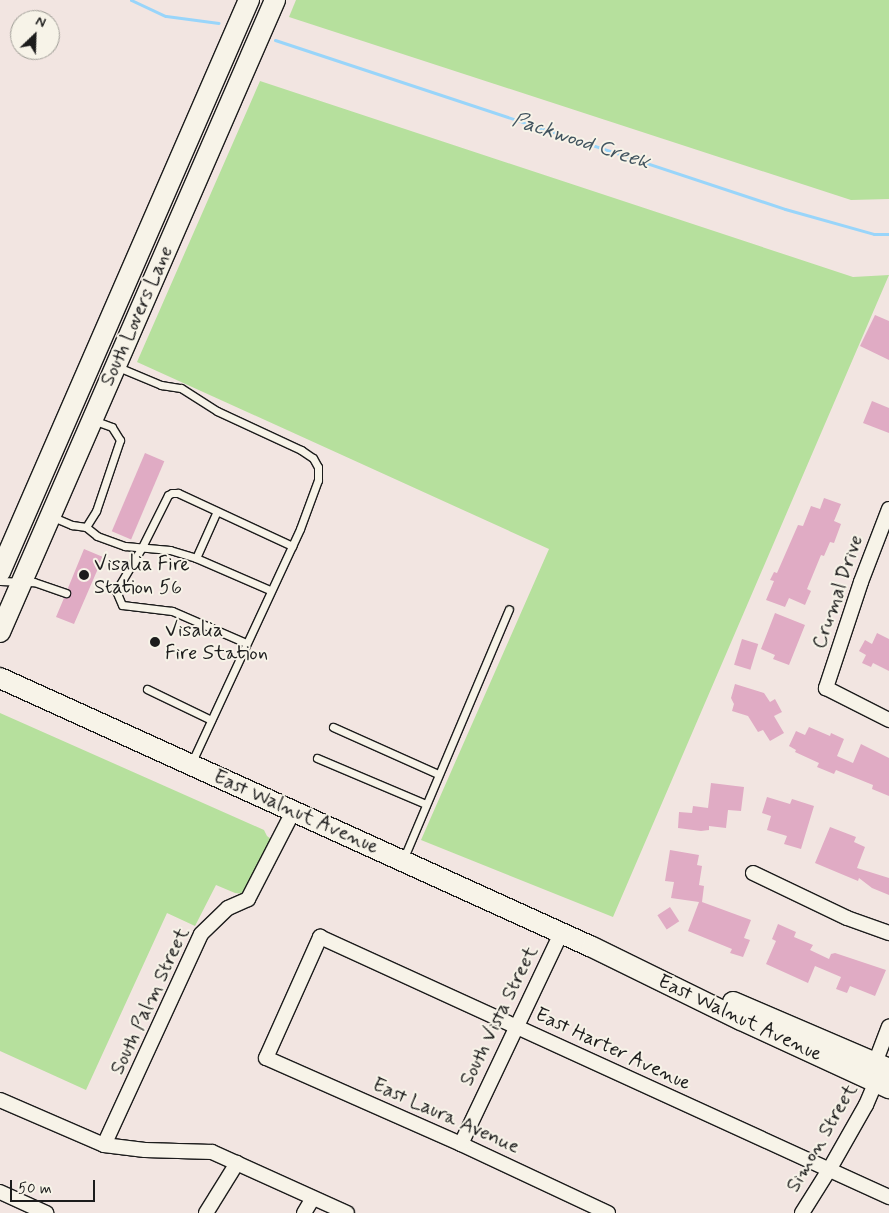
<!DOCTYPE html>
<style>
body{margin:0}
#map{position:relative;width:889px;height:1213px;overflow:hidden;background:#f2e5e1;font-family:Mynerve,sans-serif}
div>[style]{position:absolute}
[style*='--x']{left:calc(var(--x)*1px);top:calc(var(--y)*1px);width:calc(var(--w)*1px);rotate:calc(var(--a)*1deg)}
.green>*{inset:0;background:#b6e09d}
.stream>*{height:3px;margin:-1.5px;padding:0 1.5px;transform-origin:1.5px;border-radius:1.5px;background:#99d5fa}
.building>*{inset:0;background:#e0abc4;transform-origin:0 0}
.roads{filter:drop-shadow(1px 0 #1c1c1c) drop-shadow(-1px 0 #1c1c1c) drop-shadow(0 1px #1c1c1c) drop-shadow(0 -1px #1c1c1c)}
.lane>*{height:7px;margin:-3.5px;padding:0 3.5px;transform-origin:3.5px;border-radius:3.5px;background:#f7f3e8}
.street>*{height:14px;margin:-7px;padding:0 7px;transform-origin:7px;border-radius:7px;background:#f7f3e8}
.secondary>*{height:20px;margin:-10px;padding:0 10px;transform-origin:10px;border-radius:10px;background:#f7f3e8}
.dots>*{width:14px;height:14px;translate:-50% -50%;box-sizing:border-box;border:2px solid #f7f3e8;border-radius:50%}
span{translate:-50% -50%;white-space:nowrap;text-align:center;line-height:1.15;-webkit-text-stroke:4px #f7f3e8;paint-order:stroke}
.street-label{font-size:20px;color:#1c1c1c}
.poi-label{font-size:20px;color:#1c1c1c}
.left{translate:0 -50%;text-align:left}
.water-label{font-size:21px;color:#42545f;font-style:italic}
.north{position:absolute;left:10px;top:10px;width:50px;height:50px;box-sizing:border-box;background:#f7f3e8;border:1px solid #9f9d96;border-radius:50%;rotate:24deg;font-size:14px;font-weight:700;line-height:20px;text-align:center;color:#1c1c1c}
.north::after{content:'';display:block;margin:auto;width:18px;height:22px;background:#1c1c1c;clip-path:polygon(50% 0,100% 100%,50% 72%,0 100%)}
.scale{position:absolute;left:10px;top:1180px;width:85px;height:22px;box-sizing:border-box;border:2px solid #1c1c1c;border-top:0;padding-left:6px;font-size:15px;line-height:18px;white-space:nowrap;color:#1c1c1c;-webkit-text-stroke:4px #f7f3e8;paint-order:stroke}
</style>
<div id="map">
<div class="green">
<div style="clip-path:polygon(296px 0,889px 0,889px 199px,851px 200px,289px 17px)"></div>
<div style="clip-path:polygon(260px 81px,853px 277px,889px 275px,613px 917px,421px 840px,549px 549px,137px 362px)"></div>
<div style="clip-path:polygon(0 713px,264px 830px,267px 836px,271px 839px,248px 890px,243px 894px,235px 893px,216px 885px,195px 926px,167px 913px,86px 1090px,0 1051px)"></div>
</div>
<div class="stream">
<div style="--x:131;--y:0;--w:38;--a:25"></div>
<div style="--x:166;--y:16;--w:53;--a:7.5"></div>
<div style="--x:275;--y:40;--w:537;--a:18.33"></div>
<div style="--x:785;--y:209;--w:92;--a:15.7"></div>
<div style="--x:874;--y:234;--w:15;--a:0"></div>
</div>
<div class="building">
<div style="clip-path:polygon(875px 315px,889px 321px,889px 360px,860px 346px)"></div>
<div style="clip-path:polygon(872px 401px,889px 408px,889px 433px,863px 423px)"></div>
<div style="left:145px;top:453px;width:21px;height:85px;rotate:23deg"></div>
<div style="clip-path:polygon(824px 498px,841px 504px,834px 521px,841px 524px,834px 543px,830px 542px,824px 556px,821px 555px,807px 589px,811px 591px,805px 605px,789px 598px,785px 607px,766px 600px,774px 581px,770px 580px,774px 572px,777px 573px,798px 525px,803px 526px,811px 506px,820px 509px)"></div>
<div style="clip-path:polygon(84px 549px,103px 557px,74px 624px,56px 617px,64px 598px,71px 595px,68px 588px)"></div>
<div style="clip-path:polygon(775px 613px,805px 625px,789px 665px,773px 659px,775px 655px,761px 649px)"></div>
<div style="clip-path:polygon(877px 633px,889px 639px,889px 671px,873px 663px,871px 667px,862px 663px,866px 655px,859px 651px,865px 640px,872px 644px)"></div>
<div style="left:742px;top:639px;width:17px;height:27px;rotate:17deg"></div>
<div style="clip-path:polygon(735px 684px,764px 693px,770px 702px,775px 699px,782px 712px,774px 716px,784px 733px,770px 741px,763px 730px,758px 732px,748px 716px,732px 711px,734px 704px,731px 698px)"></div>
<div style="clip-path:polygon(809px 727px,830px 736px,831px 733px,844px 739px,837px 756px,853px 763px,861px 744px,889px 758px,889px 796px,872px 789px,873px 785px,836px 770px,834px 774px,817px 767px,819px 763px,795px 752px,796px 750px,789px 746px,796px 731px,805px 735px)"></div>
<div style="clip-path:polygon(711px 783px,744px 787px,741px 811px,728px 810px,726px 828px,709px 826px,709px 830px,701px 831px,678px 828px,679px 812px,692px 813px,693px 806px,708px 808px)"></div>
<div style="clip-path:polygon(767px 797px,790px 804px,792px 799px,814px 806px,801px 849px,784px 844px,787px 836px,767px 830px,771px 816px,762px 813px)"></div>
<div style="clip-path:polygon(830px 827px,856px 837px,854px 842px,865px 847px,857px 868px,889px 878px,889px 895px,872px 888px,859px 878px,858px 881px,815px 863px)"></div>
<div style="clip-path:polygon(670px 850px,699px 855px,697px 865px,702px 866px,699px 885px,704px 886px,702px 902px,751px 920px,744px 938px,750px 940px,743px 957px,730px 953px,732px 949px,688px 931px,699px 902px,671px 898px,674px 882px,665px 881px)"></div>
<div style="left:670px;top:907px;width:17px;height:15px;rotate:57deg"></div>
<div style="clip-path:polygon(778px 924px,796px 932px,794px 937px,813px 945px,810px 950px,829px 959px,831px 954px,835px 953px,886px 970px,875px 996px,850px 986px,847px 993px,836px 989px,841px 977px,815px 966px,808px 983px,766px 964px,776px 941px,772px 939px)"></div>
</div>
<div class="roads">
<div class="lane">
<div style="--x:118;--y:367;--w:47;--a:22.7"></div>
<div style="--x:161;--y:385;--w:20;--a:9"></div>
<div style="--x:181;--y:388;--w:43;--a:32.6"></div>
<div style="--x:217;--y:411;--w:93;--a:24.9"></div>
<div style="--x:301;--y:450;--w:14;--a:34"></div>
<div style="--x:313;--y:458;--w:10;--a:61"></div>
<div style="--x:318;--y:467;--w:13;--a:90"></div>
<div style="--x:318;--y:480;--w:52;--a:110.2"></div>
<div style="--x:300;--y:529;--w:259;--a:114.9"></div>
<div style="--x:53;--y:517;--w:21;--a:23"></div>
<div style="--x:72;--y:525;--w:14;--a:8"></div>
<div style="--x:86;--y:527;--w:14;--a:39"></div>
<div style="--x:97;--y:536;--w:30;--a:20"></div>
<div style="--x:125;--y:546;--w:45;--a:5.1"></div>
<div style="--x:170;--y:550;--w:27;--a:17"></div>
<div style="--x:196;--y:558;--w:81;--a:23.4"></div>
<div style="--x:86;--y:527;--w:19;--a:-58"></div>
<div style="--x:96;--y:511;--w:75;--a:-71.3"></div>
<div style="--x:120;--y:440;--w:15;--a:-122"></div>
<div style="--x:112;--y:427;--w:20;--a:-160"></div>
<div style="--x:196;--y:558;--w:51;--a:-65.9"></div>
<div style="--x:0;--y:581;--w:34;--a:2"></div>
<div style="--x:34;--y:582;--w:34;--a:19"></div>
<div style="--x:246;--y:643;--w:81;--a:-156.6"></div>
<div style="--x:172;--y:611;--w:50;--a:-173.2"></div>
<div style="--x:122;--y:605;--w:15;--a:-113"></div>
<div style="--x:116;--y:591;--w:51;--a:-59.4"></div>
<div style="--x:142;--y:547;--w:58;--a:-63.4"></div>
<div style="--x:168;--y:495;--w:4;--a:-27"></div>
<div style="--x:172;--y:493;--w:6;--a:0"></div>
<div style="--x:178;--y:493;--w:126;--a:24.9"></div>
<div style="--x:147;--y:689;--w:71;--a:25.8"></div>
<div style="--x:333;--y:727;--w:115;--a:24.1"></div>
<div style="--x:317;--y:758;--w:118;--a:22.9"></div>
<div style="--x:403;--y:860;--w:272;--a:-67.1"></div>
</div>
<div class="street">
<div style="--x:889;--y:509;--w:78;--a:111"></div>
<div style="--x:861;--y:582;--w:112;--a:108.3"></div>
<div style="--x:826;--y:688;--w:71;--a:26.9"></div>
<div style="--x:753;--y:873;--w:104;--a:25.6"></div>
<div style="--x:847;--y:918;--w:45;--a:19.7"></div>
<div style="--x:875;--y:1071;--w:8;--a:-90"></div>
<div style="--x:875;--y:1063;--w:39;--a:-69"></div>
<div style="--x:0;--y:1100;--w:113;--a:23.4"></div>
<div style="--x:104;--y:1145;--w:41;--a:7"></div>
<div style="--x:145;--y:1150;--w:67;--a:1.7"></div>
<div style="--x:212;--y:1152;--w:148;--a:24.3"></div>
<div style="--x:461;--y:1144;--w:233;--a:-64.6"></div>
<div style="--x:104;--y:1145;--w:232;--a:-65.3"></div>
<div style="--x:201;--y:934;--w:37;--a:-44"></div>
<div style="--x:228;--y:908;--w:22;--a:-24"></div>
<div style="--x:248;--y:899;--w:98;--a:-62.7"></div>
<div style="--x:0;--y:1192;--w:51;--a:24.5"></div>
<div style="--x:206;--y:1213;--w:59;--a:-58.2"></div>
<div style="--x:304;--y:1213;--w:17;--a:-59"></div>
<div style="--x:608;--y:1213;--w:162;--a:-154.9"></div>
<div style="--x:461;--y:1144;--w:213;--a:-156.2"></div>
<div style="--x:266;--y:1058;--w:133;--a:-65.9"></div>
<div style="--x:320;--y:937;--w:626;--a:24.56"></div>
<div style="--x:802;--y:1213;--w:51;--a:-57.9"></div>
<div style="--x:829;--y:1170;--w:75;--a:-60.4"></div>
<div style="--x:866;--y:1105;--w:25;--a:-67"></div>
<div style="--x:876;--y:1082;--w:9;--a:-41"></div>
</div>
<div class="secondary">
<div style="--x:0;--y:572;--w:624;--a:-66.48"></div>
<div style="--x:0;--y:632;--w:689;--a:-66.48"></div>
<div style="--x:0;--y:678;--w:650;--a:24.44"></div>
<div style="--x:592;--y:947;--w:166;--a:26.1"></div>
<div style="--x:741;--y:1020;--w:163;--a:24.7"></div>
<div style="--x:733;--y:1002;--w:170;--a:23.2"></div>
</div>
</div>
<div class="dots">
<div style="left:84px;top:575px;background:#1c1c1c"></div>
<div style="left:155px;top:642px;background:#1c1c1c"></div>
</div>
<div class="street-label">
<span style="left:137px;top:316px;rotate:-66deg">South Lovers Lane</span>
<span style="left:838px;top:592px;rotate:-71deg">Crumal Drive</span>
<span style="left:296px;top:812px;rotate:24deg">East Walnut Avenue</span>
<span style="left:150px;top:1001px;rotate:-65deg">South Palm Street</span>
<span style="left:499px;top:1016px;rotate:-64deg">South Vista Street</span>
<span style="left:740px;top:1018px;rotate:25deg">East Walnut Avenue</span>
<span style="left:613px;top:1049px;rotate:25deg">East Harter Avenue</span>
<span style="left:446px;top:1116px;rotate:24deg">East Laura Avenue</span>
<span style="left:822px;top:1138px;rotate:-60deg">Simon Street</span>
</div>
<div class="poi-label">
<span class="left" style="left:94px;top:576px">Visalia Fire<br>Station 56</span>
<span class="left" style="left:165px;top:642px">Visalia<br>Fire Station</span>
</div>
<div class="water-label">
<span style="left:581px;top:141px;rotate:18deg">Packwood Creek</span>
</div>
<div class="north">N</div>
<div class="scale">50 m</div>
</div>
